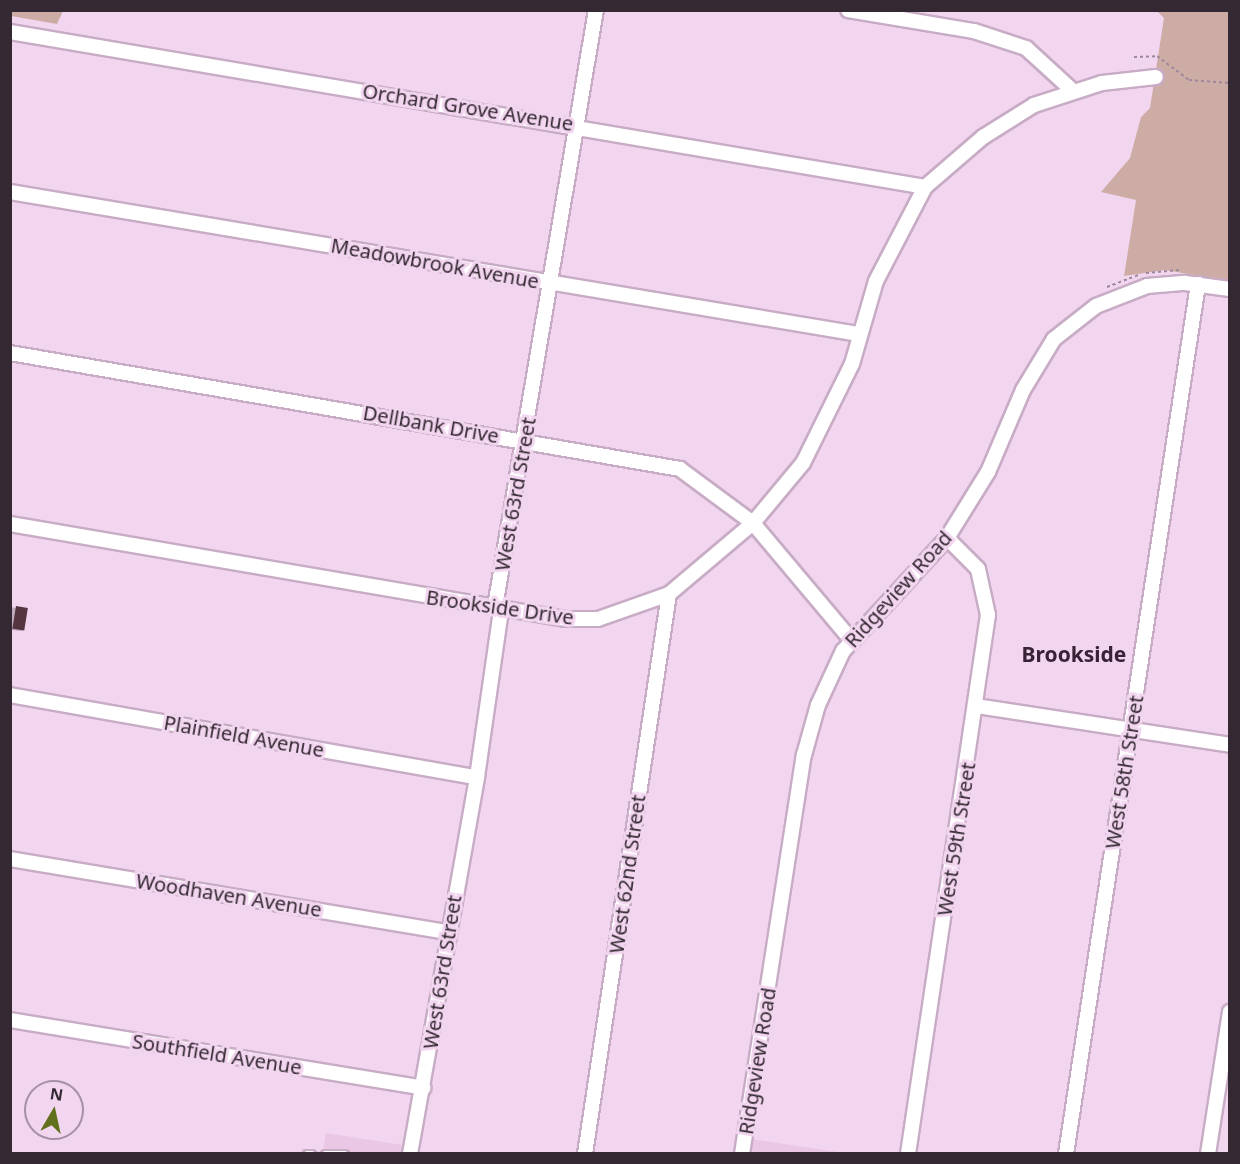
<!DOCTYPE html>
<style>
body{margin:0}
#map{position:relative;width:1240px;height:1164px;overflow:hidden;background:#f2d5ef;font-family:"Noto Sans",sans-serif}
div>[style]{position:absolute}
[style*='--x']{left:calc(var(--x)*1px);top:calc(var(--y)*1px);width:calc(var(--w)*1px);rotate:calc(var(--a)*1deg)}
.built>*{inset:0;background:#e9c7e5}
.green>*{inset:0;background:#ceaca6}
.shadow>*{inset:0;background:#0003}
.building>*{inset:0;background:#553640;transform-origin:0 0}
.path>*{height:2px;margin-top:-1px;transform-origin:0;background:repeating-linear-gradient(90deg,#9d889b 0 3px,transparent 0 6px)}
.roads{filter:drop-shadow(2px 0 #c8acc5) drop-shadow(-2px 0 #c8acc5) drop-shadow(0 2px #c8acc5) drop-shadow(0 -2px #c8acc5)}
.service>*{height:7px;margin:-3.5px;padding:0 3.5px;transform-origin:3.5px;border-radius:3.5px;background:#fff}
.minor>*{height:14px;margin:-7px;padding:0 7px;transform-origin:7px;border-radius:7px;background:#fff}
span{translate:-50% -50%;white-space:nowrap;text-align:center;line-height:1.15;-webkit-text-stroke:6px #f2d5ef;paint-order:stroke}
.street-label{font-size:20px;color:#342932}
.neighbourhood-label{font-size:21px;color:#382236;font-weight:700}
.frame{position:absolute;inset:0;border:12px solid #342932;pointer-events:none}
.north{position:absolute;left:24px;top:1080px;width:60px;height:60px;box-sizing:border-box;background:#f2d5ef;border:2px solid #a690a3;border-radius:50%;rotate:9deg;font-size:16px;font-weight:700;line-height:24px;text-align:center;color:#342932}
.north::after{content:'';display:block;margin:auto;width:21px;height:27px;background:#61701c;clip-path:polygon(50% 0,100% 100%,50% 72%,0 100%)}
</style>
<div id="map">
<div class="built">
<div style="clip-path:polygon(326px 1133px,415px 1147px,414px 1153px,302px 1154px,302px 1149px,323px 1152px)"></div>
<div style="clip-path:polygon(751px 1139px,845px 1153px,748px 1154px)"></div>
</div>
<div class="green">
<div style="clip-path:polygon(10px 11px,11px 10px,63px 11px,57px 24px,11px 16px)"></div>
<div style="clip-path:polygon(1157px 11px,1229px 11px,1229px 281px,1165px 270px,1124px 276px,1136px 200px,1101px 192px,1130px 158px,1141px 117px,1150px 108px,1164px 18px)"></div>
</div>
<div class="shadow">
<div style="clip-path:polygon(10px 607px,26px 610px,22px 631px,10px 630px)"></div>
</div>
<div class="building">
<div style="left:16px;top:606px;width:12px;height:23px;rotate:9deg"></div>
</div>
<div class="path">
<div style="--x:1134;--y:57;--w:23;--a:-2"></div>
<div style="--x:1157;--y:56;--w:40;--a:37"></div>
<div style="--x:1189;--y:80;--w:41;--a:4.2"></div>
<div style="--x:1146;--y:273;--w:36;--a:-5"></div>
<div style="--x:1107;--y:287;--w:36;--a:-21"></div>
</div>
<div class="roads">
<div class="service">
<div style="--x:307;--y:1154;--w:4;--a:0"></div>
<div style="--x:325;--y:1154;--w:19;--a:0"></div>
</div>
<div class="minor">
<div style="--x:848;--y:10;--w:128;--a:9.5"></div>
<div style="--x:974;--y:31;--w:55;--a:18.1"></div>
<div style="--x:1026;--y:48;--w:62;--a:42.4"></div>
<div style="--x:10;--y:32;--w:928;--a:9.61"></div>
<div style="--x:10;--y:192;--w:861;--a:9.5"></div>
<div style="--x:10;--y:353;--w:680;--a:9.82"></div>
<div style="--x:680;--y:469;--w:91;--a:36.5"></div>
<div style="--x:753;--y:523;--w:154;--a:50"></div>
<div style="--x:10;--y:524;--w:563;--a:9.71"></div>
<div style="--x:565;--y:619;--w:33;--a:0"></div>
<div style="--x:598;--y:619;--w:75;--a:-19.4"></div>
<div style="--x:669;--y:594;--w:110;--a:-40.2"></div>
<div style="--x:753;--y:523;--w:78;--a:-50.2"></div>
<div style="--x:803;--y:463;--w:110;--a:-63.7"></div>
<div style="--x:852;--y:364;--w:86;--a:-73.9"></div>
<div style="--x:876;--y:281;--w:106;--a:-62.5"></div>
<div style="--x:925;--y:187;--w:77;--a:-40.8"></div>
<div style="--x:983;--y:137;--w:60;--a:-32.1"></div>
<div style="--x:1034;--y:105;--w:71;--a:-17.9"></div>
<div style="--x:1102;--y:83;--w:54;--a:-6.3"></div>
<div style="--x:10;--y:695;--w:474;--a:10"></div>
<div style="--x:976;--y:706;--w:257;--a:8.7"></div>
<div style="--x:10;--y:859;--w:444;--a:9.5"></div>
<div style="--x:10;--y:1020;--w:419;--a:9.3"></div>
<div style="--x:410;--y:1154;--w:383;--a:-79.9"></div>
<div style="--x:477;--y:777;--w:168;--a:-81.8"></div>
<div style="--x:501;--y:611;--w:11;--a:-117"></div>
<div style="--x:496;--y:601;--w:599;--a:-80.4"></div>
<div style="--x:585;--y:1154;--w:566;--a:-81.47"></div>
<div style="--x:742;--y:1154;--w:404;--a:-81.2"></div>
<div style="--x:804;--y:755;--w:52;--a:-74.4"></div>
<div style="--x:818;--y:705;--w:60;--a:-65.2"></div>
<div style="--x:843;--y:651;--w:154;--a:-47.4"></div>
<div style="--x:947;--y:538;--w:78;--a:-58.2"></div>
<div style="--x:988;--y:472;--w:89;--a:-66.9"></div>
<div style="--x:1023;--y:390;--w:60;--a:-58.7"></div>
<div style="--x:1054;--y:339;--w:53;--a:-38.2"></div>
<div style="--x:1096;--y:306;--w:55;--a:-21.4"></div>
<div style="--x:1147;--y:286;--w:38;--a:-5"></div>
<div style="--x:1185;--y:283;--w:45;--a:7.6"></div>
<div style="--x:908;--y:1154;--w:545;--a:-81.56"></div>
<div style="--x:988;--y:615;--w:47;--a:-102.3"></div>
<div style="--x:978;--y:569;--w:44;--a:-135"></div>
<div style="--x:1066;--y:1154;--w:880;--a:-81.37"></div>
<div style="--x:1208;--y:1154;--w:144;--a:-81.2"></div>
</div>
</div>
<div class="street-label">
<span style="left:468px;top:107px;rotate:9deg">Orchard Grove Avenue</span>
<span style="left:435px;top:263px;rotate:10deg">Meadowbrook Avenue</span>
<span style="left:431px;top:424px;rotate:10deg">Dellbank Drive</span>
<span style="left:515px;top:494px;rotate:-80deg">West 63rd Street</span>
<span style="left:898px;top:589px;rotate:-48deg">Ridgeview Road</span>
<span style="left:500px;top:607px;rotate:8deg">Brookside Drive</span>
<span style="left:244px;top:736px;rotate:10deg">Plainfield Avenue</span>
<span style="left:1124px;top:772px;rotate:-81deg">West 58th Street</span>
<span style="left:956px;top:839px;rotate:-81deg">West 59th Street</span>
<span style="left:627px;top:874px;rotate:-82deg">West 62nd Street</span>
<span style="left:229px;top:895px;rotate:9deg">Woodhaven Avenue</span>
<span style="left:442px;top:972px;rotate:-81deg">West 63rd Street</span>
<span style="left:217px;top:1054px;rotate:9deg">Southfield Avenue</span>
<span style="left:757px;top:1061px;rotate:-81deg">Ridgeview Road</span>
</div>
<div class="neighbourhood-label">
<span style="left:1074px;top:654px">Brookside</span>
</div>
<div class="frame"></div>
<div class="north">N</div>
</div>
